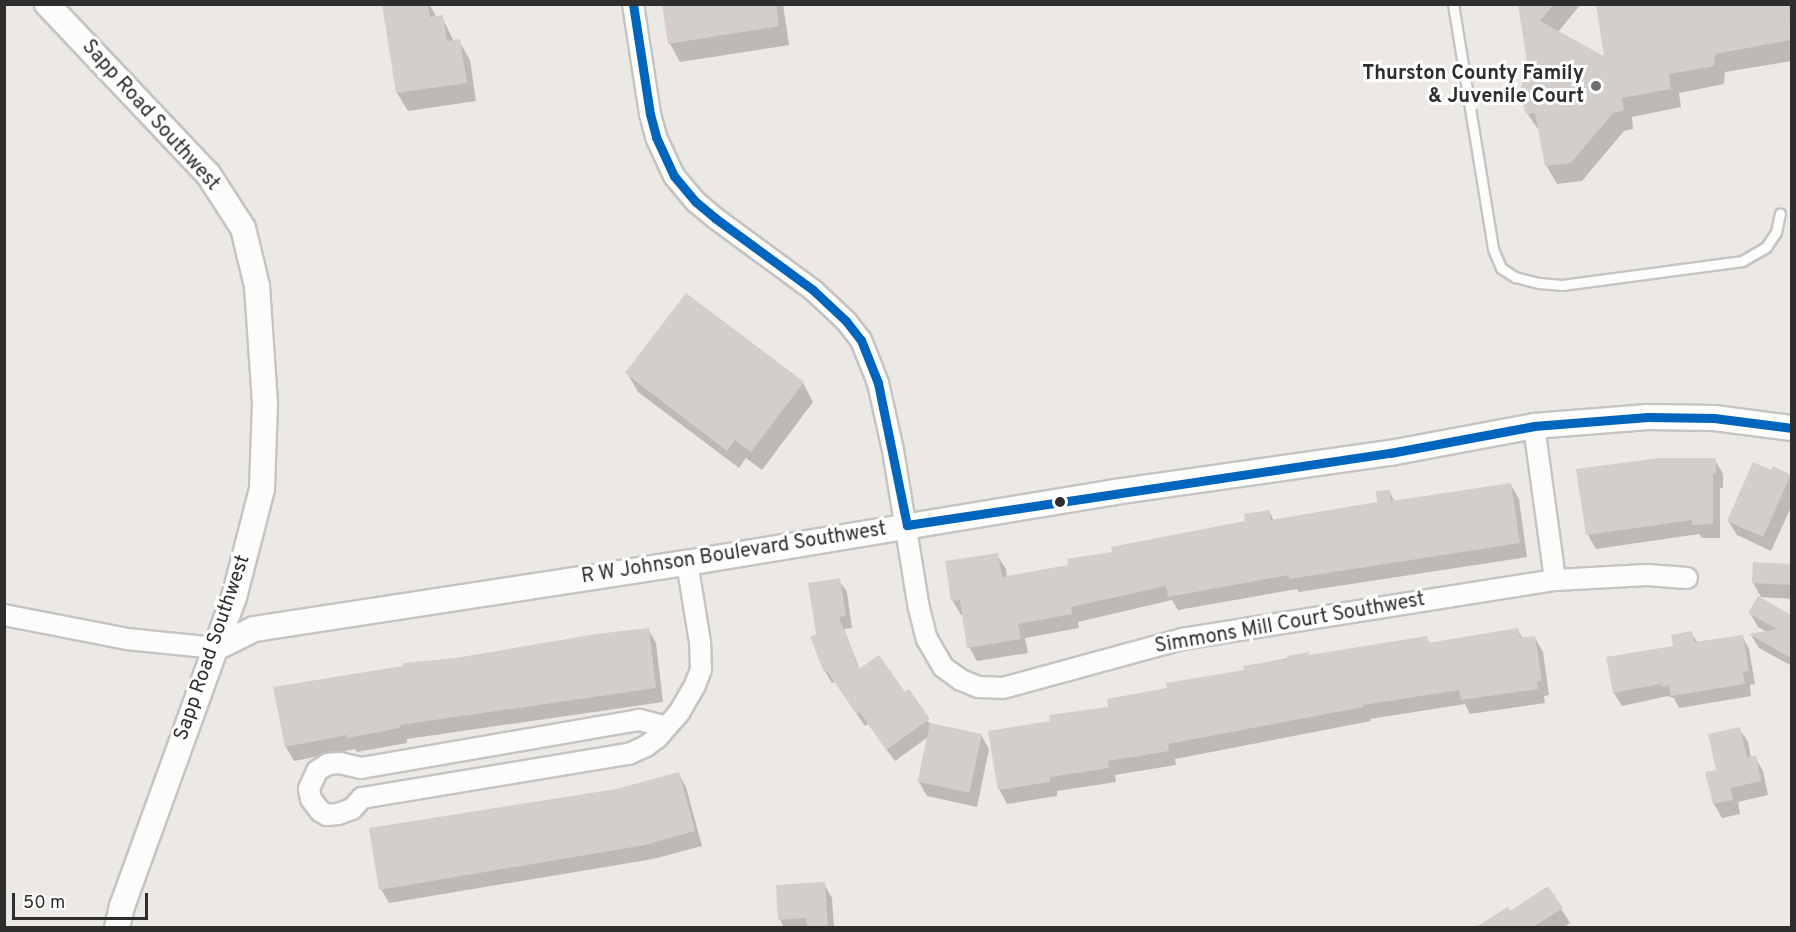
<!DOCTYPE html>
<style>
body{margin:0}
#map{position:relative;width:1796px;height:932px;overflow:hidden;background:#ece8e4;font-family:Overpass,sans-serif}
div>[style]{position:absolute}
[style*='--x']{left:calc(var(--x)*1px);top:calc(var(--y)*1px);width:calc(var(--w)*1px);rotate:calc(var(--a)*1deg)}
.shadow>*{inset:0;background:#0003}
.building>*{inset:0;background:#d1cecb;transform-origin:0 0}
.roads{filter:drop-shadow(2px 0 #c5c4c5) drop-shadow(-2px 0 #c5c4c5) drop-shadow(0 2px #c5c4c5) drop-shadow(0 -2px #c5c4c5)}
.service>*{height:9px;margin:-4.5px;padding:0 4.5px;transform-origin:4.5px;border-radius:4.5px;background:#fcfcfb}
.minor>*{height:20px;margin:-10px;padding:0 10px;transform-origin:10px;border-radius:10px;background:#fcfcfb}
.tertiary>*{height:24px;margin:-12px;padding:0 12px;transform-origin:12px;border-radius:12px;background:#fcfcfb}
.bus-1>*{height:9px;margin:-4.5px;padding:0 4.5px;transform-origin:4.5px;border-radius:4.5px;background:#0065bd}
.dots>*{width:16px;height:16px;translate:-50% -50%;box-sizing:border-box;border:3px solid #fff;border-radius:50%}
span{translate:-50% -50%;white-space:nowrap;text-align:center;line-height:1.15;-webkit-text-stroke:6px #fff;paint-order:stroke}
.poi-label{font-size:20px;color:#2e2e2e;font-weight:700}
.right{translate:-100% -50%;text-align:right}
.street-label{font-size:20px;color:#2e2e2e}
.frame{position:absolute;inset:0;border:6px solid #2e2e2e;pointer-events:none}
.scale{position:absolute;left:12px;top:893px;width:136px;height:27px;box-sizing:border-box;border:3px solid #2e2e2e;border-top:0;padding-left:8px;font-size:18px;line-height:21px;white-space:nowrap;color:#2e2e2e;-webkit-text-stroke:4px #fff;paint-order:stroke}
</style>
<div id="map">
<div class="shadow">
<div style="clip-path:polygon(384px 4px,429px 4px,437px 18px,442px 17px,454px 42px,459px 41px,470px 60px,476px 101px,408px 111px,397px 93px)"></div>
<div style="clip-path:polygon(663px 4px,783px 4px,789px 45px,680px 62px,670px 44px)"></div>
<div style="clip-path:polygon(1519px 4px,1581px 4px,1558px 32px,1606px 58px,1598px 4px,1792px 4px,1792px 61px,1725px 72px,1724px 84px,1679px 93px,1681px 107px,1632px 117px,1633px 129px,1624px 131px,1582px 181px,1557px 184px,1546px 165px,1540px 132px,1527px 113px,1532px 82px)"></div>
<div style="clip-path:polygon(627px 373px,803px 383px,813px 402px,762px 470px,746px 458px,739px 468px,638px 392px)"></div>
<div style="clip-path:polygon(1715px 460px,1723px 474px,1723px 488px,1720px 488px,1720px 538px,1702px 538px,1699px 534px,1596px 549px,1588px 535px)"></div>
<div style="clip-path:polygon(1772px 472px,1790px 476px,1792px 505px,1771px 551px,1737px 535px,1728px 521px)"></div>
<div style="clip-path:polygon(1511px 485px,1519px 499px,1527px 557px,1299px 592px,1297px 589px,1178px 610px,1172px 600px,1078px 622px,1079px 628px,1025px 638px,1028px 653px,977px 661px,969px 647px,964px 614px,961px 615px,952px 600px,997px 555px,1006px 569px,1007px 578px,1070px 567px,1114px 553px,1247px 522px,1269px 511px,1274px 521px,1379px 503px,1389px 491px,1395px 502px)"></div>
<div style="clip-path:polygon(1754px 563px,1792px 565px,1792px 599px,1761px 597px,1753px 583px)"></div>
<div style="clip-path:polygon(839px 580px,847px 592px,852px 628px,844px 629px,860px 670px,904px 694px,931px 725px,981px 735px,989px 749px,977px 807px,927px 796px,919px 782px,928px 737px,895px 761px,868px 724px,865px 726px,835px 682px,832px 683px,825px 671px,818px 635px)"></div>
<div style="clip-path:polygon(1758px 598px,1792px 617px,1792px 666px,1759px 648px,1751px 635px,1767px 632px,1758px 627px,1750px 613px)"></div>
<div style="clip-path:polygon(648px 629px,656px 643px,663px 702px,407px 739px,407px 743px,357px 752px,355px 749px,294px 761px,286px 747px,274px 689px)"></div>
<div style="clip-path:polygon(1517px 629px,1523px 639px,1535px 638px,1543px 652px,1549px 695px,1544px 696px,1545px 703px,1470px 714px,1465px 704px,1370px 719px,1371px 721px,1175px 759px,1176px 765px,1115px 775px,1116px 782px,1057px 791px,1057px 796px,1007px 804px,999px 789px,1051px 723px,1245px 671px,1245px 667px,1308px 654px,1309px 657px,1426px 637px,1430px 644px)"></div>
<div style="clip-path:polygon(1691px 633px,1698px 643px,1742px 636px,1749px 649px,1755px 684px,1750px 685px,1751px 696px,1679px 708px,1674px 698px,1668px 696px,1622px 706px,1614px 693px,1608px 658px,1675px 647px)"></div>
<div style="clip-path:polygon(1739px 728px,1748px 742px,1751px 758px,1755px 757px,1763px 771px,1768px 795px,1738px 802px,1740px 814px,1722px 818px,1714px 804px,1718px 771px)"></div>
<div style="clip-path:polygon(678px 773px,686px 787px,702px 846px,653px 859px,389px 903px,381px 889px,616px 790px)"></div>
<div style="clip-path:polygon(824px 884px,832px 898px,834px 928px,784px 928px,780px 919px)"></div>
<div style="clip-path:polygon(1548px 888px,1570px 923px,1563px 928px,1495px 928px,1491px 920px,1510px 913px)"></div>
</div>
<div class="building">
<div style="clip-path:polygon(382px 4px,428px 4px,430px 17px,443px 15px,447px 41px,460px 39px,467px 83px,396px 93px)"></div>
<div style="clip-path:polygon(662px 4px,776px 4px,779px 26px,668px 44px)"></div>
<div style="clip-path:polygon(1518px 4px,1554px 4px,1540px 21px,1604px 56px,1596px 4px,1789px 4px,1791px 40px,1715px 54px,1714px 66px,1669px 74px,1671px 89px,1622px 98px,1624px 110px,1613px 113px,1571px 163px,1545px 166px,1535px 113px,1526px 114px,1520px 96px,1522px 82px,1530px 81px)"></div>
<div style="clip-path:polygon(686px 293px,804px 382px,751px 452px,735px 440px,727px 451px,625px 373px)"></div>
<div style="clip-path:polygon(1660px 458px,1716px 458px,1716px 474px,1713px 474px,1713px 524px,1692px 525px,1692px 520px,1586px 535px,1576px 469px)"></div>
<div style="clip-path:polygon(1753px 462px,1771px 470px,1773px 466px,1791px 475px,1763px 537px,1727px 521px)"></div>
<div style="clip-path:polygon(1511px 483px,1520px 543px,1289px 579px,1289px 575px,1168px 597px,1166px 586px,1071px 607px,1072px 614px,1018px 624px,1021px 639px,967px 648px,960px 600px,951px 601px,945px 561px,998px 553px,1002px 577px,1068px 565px,1067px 559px,1112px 552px,1111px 547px,1245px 521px,1244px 514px,1269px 510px,1271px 520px,1377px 502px,1376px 491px,1390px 490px,1391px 501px)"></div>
<div style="left:1753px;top:562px;width:38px;height:21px;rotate:3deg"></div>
<div style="clip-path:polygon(840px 578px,846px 616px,839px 617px,859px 669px,879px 655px,905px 692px,909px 689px,930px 719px,886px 750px,860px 712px,857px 715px,827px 671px,824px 672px,810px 637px,816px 634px,808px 583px)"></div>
<div style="clip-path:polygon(1758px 596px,1791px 615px,1791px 658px,1749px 634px,1777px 629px,1748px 613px)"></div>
<div style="clip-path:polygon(649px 628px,656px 688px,400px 725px,400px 728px,347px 738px,347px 735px,285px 747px,273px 687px,403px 666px,403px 663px,456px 658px,596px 634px)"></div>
<div style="clip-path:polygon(1518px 628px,1520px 638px,1535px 636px,1542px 681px,1537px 682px,1538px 689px,1461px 700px,1459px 690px,1363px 705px,1363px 707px,1168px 744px,1169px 751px,1108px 761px,1109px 768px,1050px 777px,1050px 782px,998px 790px,988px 731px,1050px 721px,1049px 715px,1108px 707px,1107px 699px,1167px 688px,1166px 683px,1244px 670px,1243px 666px,1288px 659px,1287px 656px,1309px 652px,1309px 655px,1427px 636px,1428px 643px)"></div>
<div style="clip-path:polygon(1692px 631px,1694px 642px,1743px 635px,1749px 671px,1743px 672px,1745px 684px,1671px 696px,1669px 685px,1661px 687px,1661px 684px,1613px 693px,1606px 657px,1673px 646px,1671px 635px)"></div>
<div style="left:930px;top:723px;width:53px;height:60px;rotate:12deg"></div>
<div style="clip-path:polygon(1740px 727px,1747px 757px,1756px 756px,1761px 781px,1731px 788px,1733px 800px,1713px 804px,1705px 772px,1716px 770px,1708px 734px)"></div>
<div style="clip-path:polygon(679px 772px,695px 831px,645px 845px,379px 890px,369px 828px,616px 789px)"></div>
<div style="clip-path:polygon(825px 882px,828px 927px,807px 927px,806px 918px,778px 920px,776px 885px)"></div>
<div style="clip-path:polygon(1548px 886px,1563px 908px,1533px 927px,1476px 927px,1508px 907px,1510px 911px)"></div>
</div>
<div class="roads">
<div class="service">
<div style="--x:1453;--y:4;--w:248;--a:80.7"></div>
<div style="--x:1493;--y:249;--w:21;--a:67"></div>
<div style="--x:1501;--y:268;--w:17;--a:33"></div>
<div style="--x:1515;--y:277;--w:25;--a:14"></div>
<div style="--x:1539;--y:283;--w:23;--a:5"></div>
<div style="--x:1562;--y:285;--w:182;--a:-7.6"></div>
<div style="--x:1742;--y:261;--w:28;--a:-30"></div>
<div style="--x:1766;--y:247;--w:18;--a:-56"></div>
<div style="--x:1776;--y:232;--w:19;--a:-78"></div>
</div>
<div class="minor">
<div style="--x:633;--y:4;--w:111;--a:81.2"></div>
<div style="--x:650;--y:114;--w:24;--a:75"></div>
<div style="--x:656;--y:137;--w:43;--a:65.2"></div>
<div style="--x:674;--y:176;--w:34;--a:50"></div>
<div style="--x:696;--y:202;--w:25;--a:40"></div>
<div style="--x:715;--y:218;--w:122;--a:36.3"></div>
<div style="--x:813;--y:290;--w:45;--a:43.2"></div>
<div style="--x:846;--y:321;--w:24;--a:52"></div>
<div style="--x:861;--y:340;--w:46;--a:68.4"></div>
<div style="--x:878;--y:383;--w:69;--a:77.4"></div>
<div style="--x:893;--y:450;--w:160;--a:80.7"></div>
<div style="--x:919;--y:608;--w:32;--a:76"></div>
<div style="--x:927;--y:639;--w:32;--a:60"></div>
<div style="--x:943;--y:667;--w:22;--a:36"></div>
<div style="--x:961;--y:680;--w:18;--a:22"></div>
<div style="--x:978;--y:687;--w:25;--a:2"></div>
<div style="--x:1003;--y:688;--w:186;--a:-15.3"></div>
<div style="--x:1182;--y:639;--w:378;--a:-9"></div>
<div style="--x:1555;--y:580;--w:92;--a:-3.1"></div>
<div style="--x:1647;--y:575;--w:40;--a:4.3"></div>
<div style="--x:1534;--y:426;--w:155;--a:82.2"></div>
<div style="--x:4;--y:615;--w:125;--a:11"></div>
<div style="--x:127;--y:639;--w:89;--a:5.8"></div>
<div style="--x:666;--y:727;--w:28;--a:-165"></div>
<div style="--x:639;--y:720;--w:282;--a:170.2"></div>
<div style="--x:361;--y:768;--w:22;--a:-167"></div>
<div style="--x:340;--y:763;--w:12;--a:175"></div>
<div style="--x:328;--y:764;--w:13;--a:148"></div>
<div style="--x:317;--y:771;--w:20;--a:114"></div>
<div style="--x:309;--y:789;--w:10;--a:79"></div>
<div style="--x:311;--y:799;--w:15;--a:53"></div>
<div style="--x:320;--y:811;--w:8;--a:30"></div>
<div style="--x:327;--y:815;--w:11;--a:-5"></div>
<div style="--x:338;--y:814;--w:15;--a:-20"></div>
<div style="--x:352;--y:809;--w:15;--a:-48"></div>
<div style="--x:362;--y:798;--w:271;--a:-9.4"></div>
<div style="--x:629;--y:754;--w:19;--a:-25"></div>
<div style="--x:646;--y:746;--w:14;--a:-36"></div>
<div style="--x:657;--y:738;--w:33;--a:-49"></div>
<div style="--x:679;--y:713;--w:32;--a:-60"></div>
<div style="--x:695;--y:685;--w:17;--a:-69"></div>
<div style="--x:701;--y:669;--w:27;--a:-92"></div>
<div style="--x:700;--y:642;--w:80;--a:-99.3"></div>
</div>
<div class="tertiary">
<div style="--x:47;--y:4;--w:234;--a:46.6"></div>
<div style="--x:208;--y:174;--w:64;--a:57.1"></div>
<div style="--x:243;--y:228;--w:60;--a:76.4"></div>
<div style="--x:257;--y:286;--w:117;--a:86.1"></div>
<div style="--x:265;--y:403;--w:86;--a:92"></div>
<div style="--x:262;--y:489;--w:112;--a:104.5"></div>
<div style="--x:234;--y:597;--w:329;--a:109.9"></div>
<div style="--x:122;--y:906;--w:23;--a:103"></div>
<div style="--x:216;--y:648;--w:42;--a:-26.6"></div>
<div style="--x:254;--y:629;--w:438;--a:-8.7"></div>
<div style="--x:687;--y:563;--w:434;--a:-9.4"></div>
<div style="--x:1115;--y:492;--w:278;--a:-8.1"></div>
<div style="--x:1390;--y:453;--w:147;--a:-10.6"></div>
<div style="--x:1534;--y:426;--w:114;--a:-4.5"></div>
<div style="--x:1648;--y:417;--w:66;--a:0.9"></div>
<div style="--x:1714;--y:418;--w:79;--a:7.3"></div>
</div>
</div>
<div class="bus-1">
<div style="--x:633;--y:4;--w:111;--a:81.2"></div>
<div style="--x:650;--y:114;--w:24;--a:75"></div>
<div style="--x:656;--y:137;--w:43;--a:65.2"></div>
<div style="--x:674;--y:176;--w:34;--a:50"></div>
<div style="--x:696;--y:202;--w:25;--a:40"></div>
<div style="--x:715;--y:218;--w:122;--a:36.3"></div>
<div style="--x:813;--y:290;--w:45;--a:43.2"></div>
<div style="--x:846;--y:321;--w:24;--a:52"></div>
<div style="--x:861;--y:340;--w:46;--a:68.4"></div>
<div style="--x:878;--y:383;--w:145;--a:78.5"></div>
<div style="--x:907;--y:525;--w:488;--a:-8.5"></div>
<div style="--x:1390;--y:453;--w:147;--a:-10.6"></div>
<div style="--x:1534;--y:426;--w:114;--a:-4.5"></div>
<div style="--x:1648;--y:417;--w:66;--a:0.9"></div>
<div style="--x:1714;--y:418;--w:79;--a:7.3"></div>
</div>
<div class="dots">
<div style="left:1596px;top:86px;background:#706f6e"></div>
<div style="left:1060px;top:502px;background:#2e2e2e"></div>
</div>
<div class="poi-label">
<span class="right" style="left:1584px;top:86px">Thurston County Family<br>&amp; Juvenile Court</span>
</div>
<div class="street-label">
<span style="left:150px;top:116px;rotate:48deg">Sapp Road Southwest</span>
<span style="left:734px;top:554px;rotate:-9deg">R W Johnson Boulevard Southwest</span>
<span style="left:1290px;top:624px;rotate:-10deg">Simmons Mill Court Southwest</span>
<span style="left:213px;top:648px;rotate:-71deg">Sapp Road Southwest</span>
</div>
<div class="frame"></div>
<div class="scale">50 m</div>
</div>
